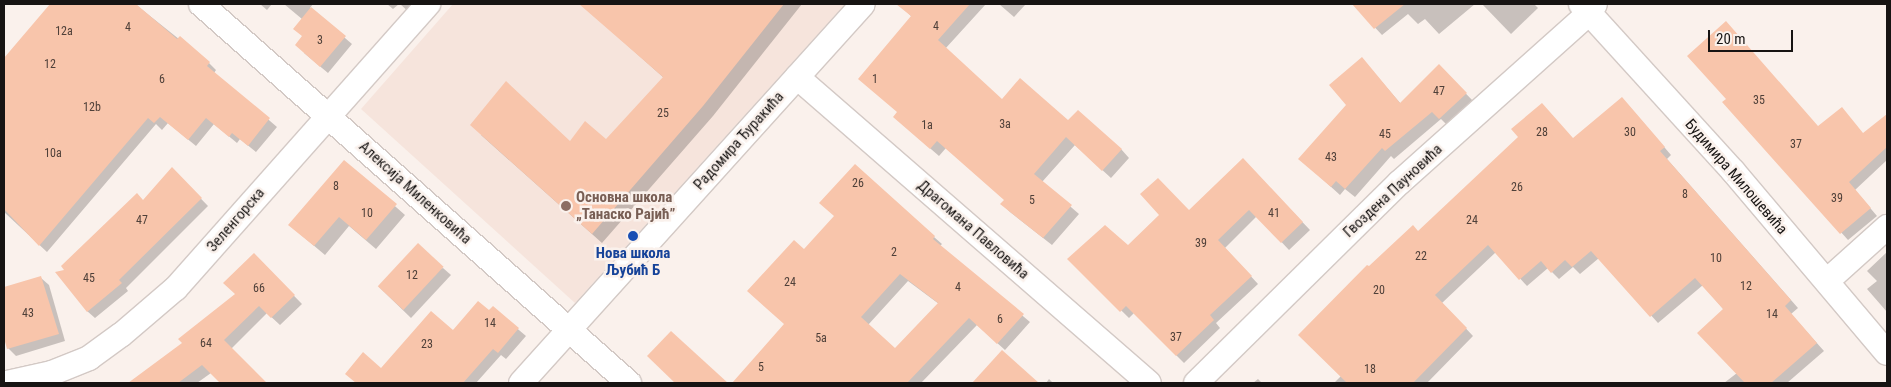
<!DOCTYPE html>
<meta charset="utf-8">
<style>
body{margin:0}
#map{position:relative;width:1891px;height:387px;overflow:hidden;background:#faf1ec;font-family:"Roboto Condensed",sans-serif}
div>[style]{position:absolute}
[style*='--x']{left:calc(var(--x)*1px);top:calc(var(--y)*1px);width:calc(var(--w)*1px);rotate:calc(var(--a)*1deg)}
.built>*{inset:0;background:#f6e4dc}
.shadow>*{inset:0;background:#0003}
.building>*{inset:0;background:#f8c5ab;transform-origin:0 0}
.roads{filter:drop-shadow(1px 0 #d3c9c5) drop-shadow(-1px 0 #d3c9c5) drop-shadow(0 1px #d3c9c5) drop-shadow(0 -1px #d3c9c5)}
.minor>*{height:24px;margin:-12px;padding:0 12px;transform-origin:12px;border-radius:12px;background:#fff}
.dots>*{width:14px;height:14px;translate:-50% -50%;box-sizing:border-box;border:2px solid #faf1ec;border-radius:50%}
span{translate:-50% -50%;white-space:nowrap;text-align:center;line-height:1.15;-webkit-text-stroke:5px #faf1ec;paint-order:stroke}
.number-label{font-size:12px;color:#4f4039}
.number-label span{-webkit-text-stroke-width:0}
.street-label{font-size:15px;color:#171413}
.education-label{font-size:15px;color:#785e54;font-weight:700}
.left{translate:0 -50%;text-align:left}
.transit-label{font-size:15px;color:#164399;font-weight:700}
.frame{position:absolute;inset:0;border:5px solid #171413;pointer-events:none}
.scale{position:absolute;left:1708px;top:30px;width:85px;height:22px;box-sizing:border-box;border:2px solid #171413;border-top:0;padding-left:6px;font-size:15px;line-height:18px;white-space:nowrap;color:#171413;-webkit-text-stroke:4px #faf1ec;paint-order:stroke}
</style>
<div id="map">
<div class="built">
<div style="clip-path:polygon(453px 4px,845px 4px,575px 303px,361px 109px)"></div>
</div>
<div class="shadow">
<div style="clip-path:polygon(53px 4px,135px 4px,209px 63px,216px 70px,214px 73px,277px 127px,256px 152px,240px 139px,237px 143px,214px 124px,196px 146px,168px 123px,162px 130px,156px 124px,47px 252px,4px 212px,4px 60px)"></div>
<div style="clip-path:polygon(260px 4px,272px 4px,267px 10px)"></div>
<div style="clip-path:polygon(284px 4px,313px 4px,310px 8px,352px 44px,328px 73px,304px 53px,302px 19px)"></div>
<div style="clip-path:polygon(387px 4px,399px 4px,393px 9px)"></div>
<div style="clip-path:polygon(400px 4px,418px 4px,410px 13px)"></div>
<div style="clip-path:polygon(581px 4px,802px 4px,713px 116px,602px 243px,481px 135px,571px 143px,606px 141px,664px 78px)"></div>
<div style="clip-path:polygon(911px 4px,986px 4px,945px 49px,1002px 100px,1068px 122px,1121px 149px,1129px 158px,1111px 178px,1075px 145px,1042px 182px,1079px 214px,1052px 245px,1010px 212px,1002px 204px,1005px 200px,946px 148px,939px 156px,894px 117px,898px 112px,912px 17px,905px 10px)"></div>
<div style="clip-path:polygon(999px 4px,1026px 4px,1014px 17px)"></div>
<div style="clip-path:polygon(1475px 4px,1439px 34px,1425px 19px,1418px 24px,1408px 14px,1382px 35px,1354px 5px)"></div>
<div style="clip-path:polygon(1482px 4px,1534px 4px,1538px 8px,1511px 34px)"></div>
<div style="clip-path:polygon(1439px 66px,1474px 102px,1449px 127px,1441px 119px,1394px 159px,1391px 156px,1355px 197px,1345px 189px,1340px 195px,1309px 167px,1370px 68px,1401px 104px)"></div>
<div style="clip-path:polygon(1727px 99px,1818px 128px,1864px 134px,1887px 115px,1887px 160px,1855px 190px,1877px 216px,1848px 240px,1724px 102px)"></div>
<div style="clip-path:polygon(1629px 106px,1671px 155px,1667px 159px,1798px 308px,1791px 314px,1824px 351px,1787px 383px,1724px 383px,1737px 373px,1724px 310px,1703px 285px,1658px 323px,1599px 258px,1580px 274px,1573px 267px,1559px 279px,1548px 268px,1527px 286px,1496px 252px,1442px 303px,1473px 336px,1427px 383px,1334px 383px,1341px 376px,1369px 268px,1419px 232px)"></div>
<div style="clip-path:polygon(344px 161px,405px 215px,376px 249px,349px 226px,325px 255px,300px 234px)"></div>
<div style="clip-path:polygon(evenodd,855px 165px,934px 237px,942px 244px,940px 246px,1030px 322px,1005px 350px,977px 325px,921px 383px,733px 383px,786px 325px,804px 251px,835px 217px,855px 165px,908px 281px,939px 304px,895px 349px,868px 325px,908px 281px)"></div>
<div style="clip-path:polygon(1250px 167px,1310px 230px,1289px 250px,1257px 216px,1225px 248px,1258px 284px,1216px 323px,1220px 328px,1184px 363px,1134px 313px,1129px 318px,1069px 259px,1128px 246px,1189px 211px)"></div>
<div style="clip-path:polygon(172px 169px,208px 206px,126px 288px,128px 291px,95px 318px,87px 311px,66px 270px,143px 202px)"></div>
<div style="clip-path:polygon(1887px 252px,1887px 312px,1867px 289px,1877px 281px,1867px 271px)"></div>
<div style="clip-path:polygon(254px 255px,302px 304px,280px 325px,267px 313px,231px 349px,265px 383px,222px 383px,211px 373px,197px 383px,130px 383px,184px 343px,237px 294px)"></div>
<div style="clip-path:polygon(443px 268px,451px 275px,411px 318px,379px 287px)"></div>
<div style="clip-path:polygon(41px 278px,49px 285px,65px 341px,16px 356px,8px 348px,4px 333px,4px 288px)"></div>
<div style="clip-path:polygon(493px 308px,526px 336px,506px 359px,501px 355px,476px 383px,354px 381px,381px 370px)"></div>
<div style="clip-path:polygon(1002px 352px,1037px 383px,981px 383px,977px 380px)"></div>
<div style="clip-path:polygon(1049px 379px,1053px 383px,1046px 383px)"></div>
<div style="clip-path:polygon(1258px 379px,1262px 383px,1253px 383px)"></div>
</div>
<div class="building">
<div style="clip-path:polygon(50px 4px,136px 4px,177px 39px,180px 36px,210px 62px,207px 66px,270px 118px,248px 146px,232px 133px,229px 137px,206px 118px,188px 140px,160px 117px,154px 123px,148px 118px,39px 246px,4px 209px,4px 58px)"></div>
<div style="clip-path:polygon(579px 4px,784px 4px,703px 106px,592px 234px,470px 125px,506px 81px,570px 141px,585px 121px,606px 139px,663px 77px)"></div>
<div style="clip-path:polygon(896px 4px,970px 4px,938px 40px,1002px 99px,1020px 78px,1068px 120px,1078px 110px,1122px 149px,1102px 171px,1066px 137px,1034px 174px,1072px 205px,1043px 238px,1000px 204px,1004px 200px,937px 141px,930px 149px,893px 117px,897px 112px,858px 79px,911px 16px)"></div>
<div style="clip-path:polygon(1352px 4px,1405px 4px,1374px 29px)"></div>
<div style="clip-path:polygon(311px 7px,346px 36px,320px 67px,295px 45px,302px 36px,293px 29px)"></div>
<div style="clip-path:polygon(1726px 21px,1818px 126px,1842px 107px,1863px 133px,1887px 114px,1887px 147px,1849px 182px,1871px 208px,1840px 234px,1722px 102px,1726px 99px,1687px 56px)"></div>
<div style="clip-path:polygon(1362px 57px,1400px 103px,1439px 64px,1467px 93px,1439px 119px,1432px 112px,1385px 151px,1382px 148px,1345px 189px,1336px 181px,1331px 187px,1298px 159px,1346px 105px,1329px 85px)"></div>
<div style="clip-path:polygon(1622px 97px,1665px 147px,1660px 151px,1791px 300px,1785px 306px,1817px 343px,1771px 383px,1745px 383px,1697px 333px,1723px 309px,1695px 278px,1650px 317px,1591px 251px,1572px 267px,1565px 260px,1551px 273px,1541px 261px,1519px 280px,1488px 245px,1435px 295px,1467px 328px,1413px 383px,1347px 383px,1298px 335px,1367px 265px,1369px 266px,1413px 225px,1418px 231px,1518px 137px,1511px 129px,1542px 103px,1573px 138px)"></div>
<div style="clip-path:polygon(1243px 158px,1303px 222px,1281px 243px,1249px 210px,1218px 240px,1252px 276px,1210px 315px,1214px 320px,1176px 356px,1126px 306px,1120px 312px,1067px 259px,1105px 225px,1128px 245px,1159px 215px,1140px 194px,1158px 178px,1189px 210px)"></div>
<div style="clip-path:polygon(344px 160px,397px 204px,366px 240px,339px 217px,314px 246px,288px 225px)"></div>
<div style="clip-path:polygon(evenodd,855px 164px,935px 236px,933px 239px,1024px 314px,997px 344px,969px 318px,907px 383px,732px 383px,784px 324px,747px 291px,794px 240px,804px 249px,834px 216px,819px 203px,855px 164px,900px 274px,938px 303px,895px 348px,861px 317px,900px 274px)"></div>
<div style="clip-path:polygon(172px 167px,202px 198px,119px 280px,122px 283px,87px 312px,55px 272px,64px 270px,61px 266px,137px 193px,143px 200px)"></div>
<div style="left:418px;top:243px;width:35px;height:59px;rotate:43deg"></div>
<div style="clip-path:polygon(254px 253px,295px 295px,271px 318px,259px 306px,224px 340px,267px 383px,220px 383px,202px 365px,178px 383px,128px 383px,182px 343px,178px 339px,235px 294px,223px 283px)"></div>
<div style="clip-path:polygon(41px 276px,59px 334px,7px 349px,4px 338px,4px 287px)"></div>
<div style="clip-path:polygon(478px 301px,489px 310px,493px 306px,519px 328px,498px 353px,493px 349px,463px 383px,356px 383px,345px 374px,363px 352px,381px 368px,431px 311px,453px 330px)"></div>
<div style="clip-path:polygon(671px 331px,728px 383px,675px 383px,647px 356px)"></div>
<div style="clip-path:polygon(1002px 350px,1039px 383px,972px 383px)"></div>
</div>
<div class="roads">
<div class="minor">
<div style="--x:201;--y:4;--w:572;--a:41.53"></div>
<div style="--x:1581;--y:4;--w:226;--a:47.7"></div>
<div style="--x:1733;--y:171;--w:238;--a:49.8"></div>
<div style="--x:797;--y:77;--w:466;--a:41"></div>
<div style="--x:1827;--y:281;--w:81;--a:-42"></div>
<div style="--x:7;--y:383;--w:46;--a:-12.5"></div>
<div style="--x:52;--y:373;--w:40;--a:-22"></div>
<div style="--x:89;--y:358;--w:39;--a:-36"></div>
<div style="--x:121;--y:335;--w:72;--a:-40.5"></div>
<div style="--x:176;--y:288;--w:380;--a:-48.4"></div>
<div style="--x:521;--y:383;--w:510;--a:-47.94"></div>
<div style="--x:1196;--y:383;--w:285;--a:-44.6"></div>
<div style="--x:1399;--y:183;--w:256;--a:-41.8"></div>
<div style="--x:1590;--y:12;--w:9;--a:-58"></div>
</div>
</div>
<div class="dots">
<div style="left:566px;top:206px;background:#8d6e63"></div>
<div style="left:633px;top:236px;background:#1a4fb4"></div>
</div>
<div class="number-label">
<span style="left:936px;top:27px">4</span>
<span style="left:128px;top:28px">4</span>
<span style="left:64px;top:32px">12a</span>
<span style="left:320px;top:41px">3</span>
<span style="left:50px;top:65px">12</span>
<span style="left:162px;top:80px">6</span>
<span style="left:875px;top:80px">1</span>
<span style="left:1439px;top:92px">47</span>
<span style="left:1759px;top:101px">35</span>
<span style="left:92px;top:108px">12b</span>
<span style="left:663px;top:114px">25</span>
<span style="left:1005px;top:125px">3a</span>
<span style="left:927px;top:126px">1a</span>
<span style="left:1542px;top:133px">28</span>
<span style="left:1630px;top:133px">30</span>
<span style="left:1385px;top:135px">45</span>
<span style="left:1796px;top:145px">37</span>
<span style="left:53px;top:154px">10a</span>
<span style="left:1331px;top:158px">43</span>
<span style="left:858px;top:184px">26</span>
<span style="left:336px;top:187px">8</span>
<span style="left:1517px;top:188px">26</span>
<span style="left:1685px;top:195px">8</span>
<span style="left:1837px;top:199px">39</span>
<span style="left:1032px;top:201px">5</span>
<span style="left:367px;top:214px">10</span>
<span style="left:1274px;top:214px">41</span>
<span style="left:142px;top:221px">47</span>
<span style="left:1472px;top:221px">24</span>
<span style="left:1201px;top:244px">39</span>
<span style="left:894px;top:253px">2</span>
<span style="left:1421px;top:257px">22</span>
<span style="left:1716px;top:259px">10</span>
<span style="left:412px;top:276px">12</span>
<span style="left:89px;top:279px">45</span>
<span style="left:790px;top:283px">24</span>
<span style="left:1746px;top:287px">12</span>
<span style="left:958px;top:288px">4</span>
<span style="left:259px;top:289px">66</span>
<span style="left:1379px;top:291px">20</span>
<span style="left:28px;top:314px">43</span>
<span style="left:1772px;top:315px">14</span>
<span style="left:1000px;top:320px">6</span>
<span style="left:490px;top:324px">14</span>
<span style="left:1176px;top:338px">37</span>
<span style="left:821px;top:339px">5a</span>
<span style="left:206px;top:344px">64</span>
<span style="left:427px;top:345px">23</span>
<span style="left:761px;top:368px">5</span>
<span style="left:1370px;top:370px">18</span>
</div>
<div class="street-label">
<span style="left:739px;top:141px;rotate:-48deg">Радомира Ђуракића</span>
<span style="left:1736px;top:177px;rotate:49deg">Будимира Милошевића</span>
<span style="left:1393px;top:191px;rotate:-43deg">Гвоздена Пауновића</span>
<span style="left:415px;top:193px;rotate:42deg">Алексија Миленковића</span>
<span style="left:236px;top:220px;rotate:-49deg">Зеленгорска</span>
<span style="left:973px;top:230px;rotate:41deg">Драгомана Павловића</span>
</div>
<div class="education-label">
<span class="left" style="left:576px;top:206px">Основна школа<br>„Танаско Рајић”</span>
</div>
<div class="transit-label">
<span style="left:633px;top:262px">Нова школа<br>Љубић Б</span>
</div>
<div class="frame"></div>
<div class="scale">20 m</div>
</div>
